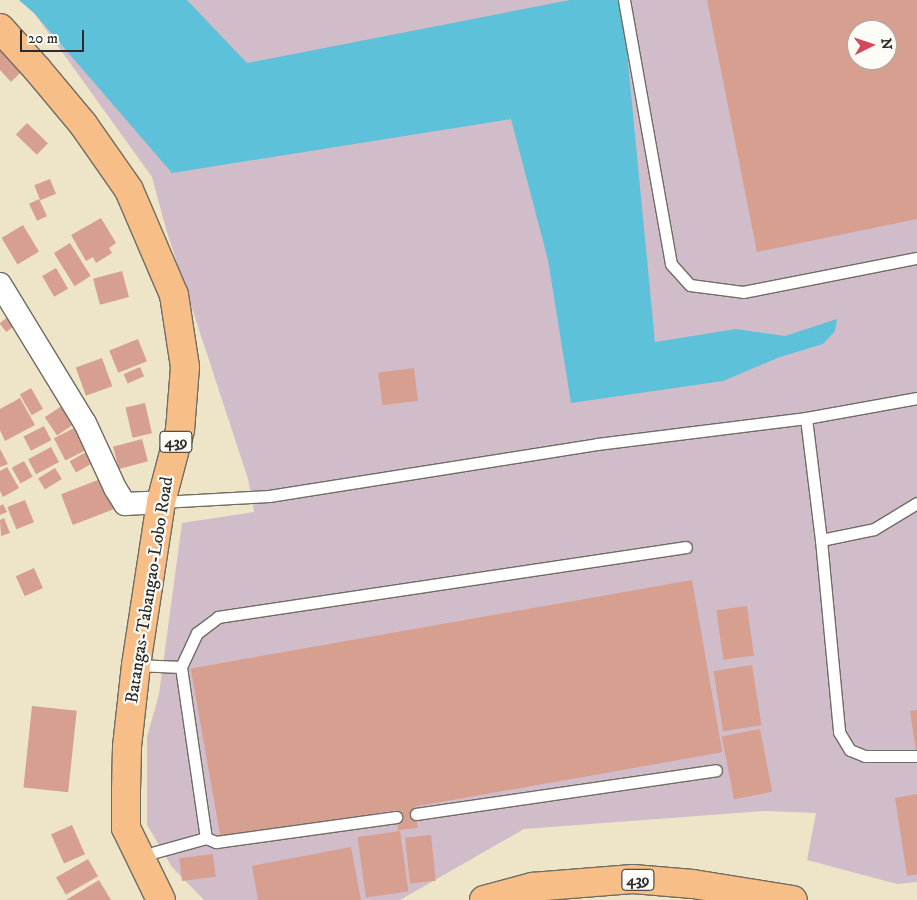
<!DOCTYPE html>
<style>
body{margin:0}
#map{position:relative;width:917px;height:900px;overflow:hidden;background:#eee5c8;font-family:"IM FELL DW Pica",serif}
div>[style]{position:absolute}
[style*='--x']{left:calc(var(--x)*1px);top:calc(var(--y)*1px);width:calc(var(--w)*1px);rotate:calc(var(--a)*1deg)}
.industrial>*{inset:0;background:#d1bdc9}
.water>*{inset:0;background:#5cc1d9}
.building>*{inset:0;background:#d79f90;transform-origin:0 0}
.roads{filter:drop-shadow(1px 0 #6f6c62) drop-shadow(-1px 0 #6f6c62) drop-shadow(0 1px #6f6c62) drop-shadow(0 -1px #6f6c62)}
.service>*{height:11px;margin:-5.5px;padding:0 5.5px;transform-origin:5.5px;border-radius:5.5px;background:#fff}
.minor>*{height:22px;margin:-11px;padding:0 11px;transform-origin:11px;border-radius:11px;background:#fff}
.primary>*{height:28px;margin:-14px;padding:0 14px;transform-origin:14px;border-radius:14px;background:#f7be87}
span{translate:-50% -50%;white-space:nowrap;text-align:center;line-height:1.15;-webkit-text-stroke:4.5px #fdfcf7;paint-order:stroke}
.shield-label span{padding:1px 4px;background:#fdfcf7;border:1px solid;border-radius:4px;-webkit-text-stroke-width:0}
.shield-label{font-size:16px;color:#2b2b2b;font-weight:700}
.street-label{font-size:18px;color:#2b2b2b}
.north{position:absolute;left:847px;top:20px;width:50px;height:50px;box-sizing:border-box;background:#fdfcf7;border:1px solid #a9a8a5;border-radius:50%;rotate:86deg;font-size:14px;font-weight:700;line-height:20px;text-align:center;color:#2b2b2b}
.north::after{content:'';display:block;margin:auto;width:18px;height:22px;background:#d1495b;clip-path:polygon(50% 0,100% 100%,50% 72%,0 100%)}
.scale{position:absolute;left:20px;top:30px;width:64px;height:22px;box-sizing:border-box;border:2px solid #2b2b2b;border-top:0;padding-left:6px;font-size:15px;line-height:18px;white-space:nowrap;color:#2b2b2b;-webkit-text-stroke:4px #fdfcf7;paint-order:stroke}
</style>
<div id="map">
<div class="industrial">
<div style="clip-path:polygon(evenodd,19px 0,917px 0,917px 882px,897px 884px,807px 860px,816px 813px,765px 811px,524px 829px,400px 900px,204px 900px,172px 867px,147px 825px,147px 737px,159px 694px,182px 523px,254px 512px,248px 479px,166px 229px,152px 177px,34px 13px,19px 0,857px 30px,887px 30px,887px 60px,857px 60px,857px 30px)"></div>
</div>
<div class="water">
<div style="clip-path:polygon(19px 0,187px 0,247px 63px,570px 0,622px 0,655px 342px,736px 329px,785px 336px,837px 319px,835px 331px,823px 344px,780px 357px,723px 381px,571px 403px,548px 260px,511px 119px,172px 173px,34px 13px)"></div>
</div>
<div class="building">
<div style="clip-path:polygon(evenodd,707px 0,917px 0,917px 219px,757px 252px,707px 0,857px 30px,887px 30px,887px 60px,857px 60px,857px 30px)"></div>
<div style="clip-path:polygon(0 44px,26px 67px,11px 82px,0 70px)"></div>
<div style="left:27px;top:123px;width:29px;height:16px;rotate:44deg"></div>
<div style="left:50px;top:179px;width:16px;height:17px;rotate:68deg"></div>
<div style="left:39px;top:199px;width:19px;height:11px;rotate:65deg"></div>
<div style="clip-path:polygon(101px 218px,116px 243px,109px 248px,112px 253px,96px 263px,93px 257px,86px 261px,71px 235px)"></div>
<div style="left:23px;top:225px;width:31px;height:25px;rotate:59deg"></div>
<div style="left:70px;top:243px;width:39px;height:19px;rotate:58deg"></div>
<div style="left:56px;top:268px;width:24px;height:16px;rotate:60deg"></div>
<div style="left:122px;top:271px;width:27px;height:30px;rotate:75deg"></div>
<div style="left:9px;top:316px;width:11px;height:12px;rotate:52deg"></div>
<div style="left:138px;top:339px;width:24px;height:31px;rotate:68deg"></div>
<div style="left:102px;top:358px;width:30px;height:28px;rotate:70deg"></div>
<div style="left:140px;top:367px;width:10px;height:18px;rotate:66deg"></div>
<div style="left:414px;top:368px;width:33px;height:36px;rotate:83deg"></div>
<div style="left:31px;top:388px;width:24px;height:13px;rotate:60deg"></div>
<div style="clip-path:polygon(20px 398px,35px 425px,5px 441px,0 430px,0 409px)"></div>
<div style="left:145px;top:403px;width:31px;height:20px;rotate:77deg"></div>
<div style="left:63px;top:405px;width:22px;height:22px;rotate:56deg"></div>
<div style="left:44px;top:426px;width:16px;height:23px;rotate:63deg"></div>
<div style="left:78px;top:426px;width:25px;height:27px;rotate:63deg"></div>
<div style="left:142px;top:439px;width:23px;height:30px;rotate:75deg"></div>
<div style="left:51px;top:447px;width:17px;height:26px;rotate:62deg"></div>
<div style="clip-path:polygon(0 449px,8px 464px,0 467px)"></div>
<div style="left:88px;top:451px;width:13px;height:21px;rotate:61deg"></div>
<div style="left:24px;top:461px;width:18px;height:14px;rotate:61deg"></div>
<div style="clip-path:polygon(7px 467px,19px 488px,3px 497px,0 491px,0 471px)"></div>
<div style="left:55px;top:468px;width:13px;height:20px;rotate:58deg"></div>
<div style="left:103px;top:478px;width:33px;height:45px;rotate:69deg"></div>
<div style="left:25px;top:500px;width:24px;height:19px;rotate:68deg"></div>
<div style="clip-path:polygon(3px 504px,7px 512px,0 515px,0 506px)"></div>
<div style="clip-path:polygon(4px 518px,10px 533px,1px 536px,0 520px)"></div>
<div style="left:34px;top:568px;width:22px;height:20px;rotate:66deg"></div>
<div style="left:692px;top:580px;width:175px;height:509px;rotate:80deg"></div>
<div style="left:747px;top:606px;width:50px;height:31px;rotate:82deg"></div>
<div style="left:752px;top:665px;width:61px;height:39px;rotate:81deg"></div>
<div style="left:32px;top:706px;width:45px;height:82px;rotate:6deg"></div>
<div style="clip-path:polygon(917px 710px,917px 751px,916px 751px,910px 711px)"></div>
<div style="left:760px;top:729px;width:64px;height:39px;rotate:79deg"></div>
<div style="clip-path:polygon(917px 794px,917px 874px,907px 876px,895px 798px)"></div>
<div style="left:415px;top:804px;width:24px;height:20px;rotate:83deg"></div>
<div style="left:72px;top:825px;width:32px;height:23px;rotate:66deg"></div>
<div style="left:400px;top:831px;width:61px;height:43px;rotate:82deg"></div>
<div style="left:431px;top:835px;width:46px;height:26px;rotate:84deg"></div>
<div style="clip-path:polygon(351px 847px,361px 900px,258px 900px,252px 866px)"></div>
<div style="left:213px;top:854px;width:23px;height:34px;rotate:83deg"></div>
<div style="left:88px;top:859px;width:20px;height:37px;rotate:60deg"></div>
<div style="clip-path:polygon(99px 880px,111px 900px,66px 900px)"></div>
</div>
<div class="roads">
<div class="service">
<div style="--x:624;--y:0;--w:268;--a:79.9"></div>
<div style="--x:671;--y:264;--w:28;--a:48"></div>
<div style="--x:690;--y:285;--w:53;--a:7.5"></div>
<div style="--x:743;--y:292;--w:177;--a:-11.1"></div>
<div style="--x:806;--y:418;--w:123;--a:83"></div>
<div style="--x:821;--y:540;--w:193;--a:84.6"></div>
<div style="--x:839;--y:732;--w:21;--a:59"></div>
<div style="--x:850;--y:750;--w:16;--a:22"></div>
<div style="--x:865;--y:756;--w:52;--a:0"></div>
<div style="--x:161;--y:502;--w:108;--a:-3.2"></div>
<div style="--x:269;--y:496;--w:332;--a:-9"></div>
<div style="--x:597;--y:444;--w:211;--a:-7.1"></div>
<div style="--x:806;--y:418;--w:113;--a:-10.2"></div>
<div style="--x:821;--y:540;--w:54;--a:-11.7"></div>
<div style="--x:874;--y:529;--w:50;--a:-31.2"></div>
<div style="--x:136;--y:665;--w:45;--a:2.5"></div>
<div style="--x:181;--y:667;--w:38;--a:-65"></div>
<div style="--x:197;--y:633;--w:26;--a:-37"></div>
<div style="--x:218;--y:617;--w:473;--a:-8.5"></div>
<div style="--x:181;--y:667;--w:173;--a:81.7"></div>
<div style="--x:206;--y:838;--w:11;--a:22"></div>
<div style="--x:216;--y:842;--w:182;--a:-7.9"></div>
<div style="--x:416;--y:814;--w:303;--a:-8.3"></div>
<div style="--x:141;--y:856;--w:67;--a:-15.5"></div>
</div>
<div class="minor">
<div style="--x:0;--y:284;--w:163;--a:58.6"></div>
<div style="--x:85;--y:423;--w:72;--a:65.2"></div>
<div style="--x:115;--y:488;--w:19;--a:58"></div>
<div style="--x:125;--y:504;--w:36;--a:-3"></div>
</div>
<div class="primary">
<div style="--x:0;--y:28;--w:55;--a:47.9"></div>
<div style="--x:37;--y:69;--w:72;--a:50.1"></div>
<div style="--x:83;--y:124;--w:80;--a:55.1"></div>
<div style="--x:129;--y:190;--w:114;--a:66.8"></div>
<div style="--x:174;--y:295;--w:73;--a:81.3"></div>
<div style="--x:185;--y:367;--w:63;--a:94.5"></div>
<div style="--x:180;--y:430;--w:74;--a:104.8"></div>
<div style="--x:161;--y:502;--w:165;--a:98.7"></div>
<div style="--x:136;--y:665;--w:82;--a:96.3"></div>
<div style="--x:127;--y:747;--w:43;--a:91.3"></div>
<div style="--x:126;--y:790;--w:38;--a:90"></div>
<div style="--x:126;--y:828;--w:80;--a:64.1"></div>
<div style="--x:484;--y:900;--w:50;--a:-15.2"></div>
<div style="--x:532;--y:887;--w:101;--a:-4.5"></div>
<div style="--x:633;--y:879;--w:60;--a:4.8"></div>
<div style="--x:693;--y:884;--w:101;--a:9.1"></div>
</div>
</div>
<div class="shield-label">
<span style="left:176px;top:442px">439</span>
<span style="left:638px;top:880px">439</span>
</div>
<div class="street-label">
<span style="left:150px;top:590px;rotate:-81deg">Batangas-Tabangao-Lobo Road</span>
</div>
<div class="north">N</div>
<div class="scale">20 m</div>
</div>
